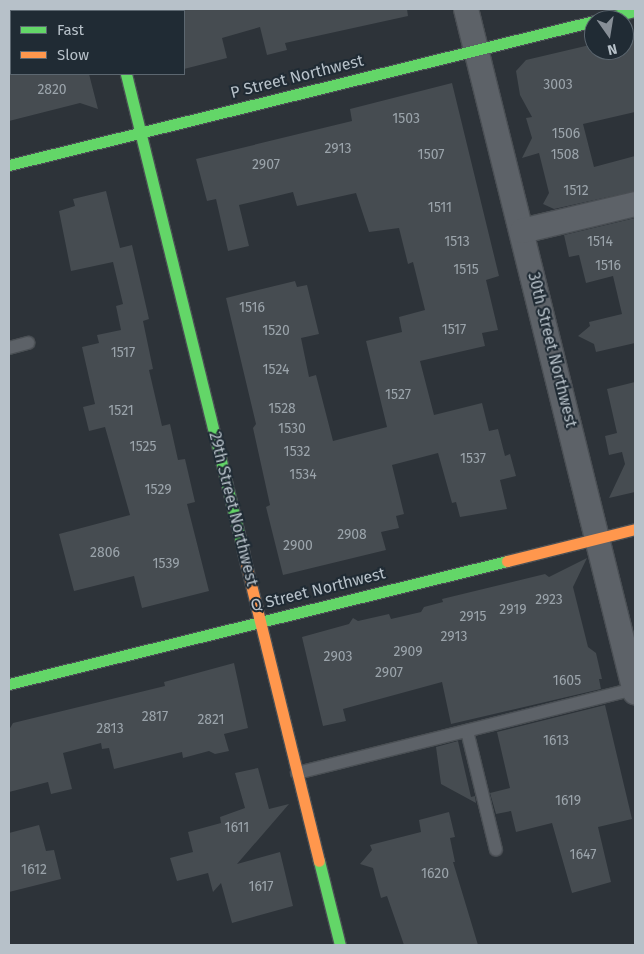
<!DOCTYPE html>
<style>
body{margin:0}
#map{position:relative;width:644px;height:954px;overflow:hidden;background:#2d3339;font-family:"Fira Sans",sans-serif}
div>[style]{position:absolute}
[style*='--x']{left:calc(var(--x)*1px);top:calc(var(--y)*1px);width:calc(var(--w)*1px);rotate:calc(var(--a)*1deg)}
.building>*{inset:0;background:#464c51}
.roads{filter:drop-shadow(1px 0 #4a4f54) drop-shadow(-1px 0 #4a4f54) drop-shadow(0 1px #4a4f54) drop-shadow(0 -1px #4a4f54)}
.lane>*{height:12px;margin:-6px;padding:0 6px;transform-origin:6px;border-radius:6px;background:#5d6268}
.street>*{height:24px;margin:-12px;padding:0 12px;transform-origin:12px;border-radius:12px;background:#5d6268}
.fast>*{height:11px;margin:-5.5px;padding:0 5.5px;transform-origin:5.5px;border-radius:5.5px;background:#63d668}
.slow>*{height:11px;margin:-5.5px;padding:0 5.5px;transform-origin:5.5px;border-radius:5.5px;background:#ff974d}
span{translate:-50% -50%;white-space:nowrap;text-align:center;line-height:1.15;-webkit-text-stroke:4px #202b34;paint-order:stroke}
.number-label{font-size:14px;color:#9ba4ab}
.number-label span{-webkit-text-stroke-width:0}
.street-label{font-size:16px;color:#b7c1c9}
.frame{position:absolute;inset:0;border:10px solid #b7c1c9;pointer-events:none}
.legend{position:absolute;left:10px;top:10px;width:175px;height:65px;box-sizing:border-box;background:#202b34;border:1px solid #5c6770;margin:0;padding:6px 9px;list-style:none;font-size:15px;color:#b7c1c9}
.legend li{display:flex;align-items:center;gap:10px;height:25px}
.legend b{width:25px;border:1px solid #5c6770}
.north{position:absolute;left:584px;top:10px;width:50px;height:50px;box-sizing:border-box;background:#202b34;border:1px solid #5c6770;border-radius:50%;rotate:167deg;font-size:14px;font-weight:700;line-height:20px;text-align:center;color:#b7c1c9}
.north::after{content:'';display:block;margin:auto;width:18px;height:22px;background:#878f97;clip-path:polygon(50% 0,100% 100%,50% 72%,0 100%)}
</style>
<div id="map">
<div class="building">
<div style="clip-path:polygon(184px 9px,407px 9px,408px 16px,285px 43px,287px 50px,267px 55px,260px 27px,222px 38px,227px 58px,184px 69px)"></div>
<div style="clip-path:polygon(635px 36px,635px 112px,583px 124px,594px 167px,635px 156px,635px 191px,554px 209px,543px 204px,549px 193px,539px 153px,522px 158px,532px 138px,526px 118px,532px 117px,520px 95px,516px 71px,526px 60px,594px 44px,594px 50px,624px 50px,624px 40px)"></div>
<div style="clip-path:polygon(9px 74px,89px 74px,98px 109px,80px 103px,9px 121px)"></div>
<div style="clip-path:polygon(452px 83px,499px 276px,486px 280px,498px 330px,482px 333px,485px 346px,420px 361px,434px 415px,482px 403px,489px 431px,498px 429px,505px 456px,510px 454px,516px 476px,500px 480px,507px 509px,460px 517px,456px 502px,452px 503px,438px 453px,392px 465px,404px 514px,396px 516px,399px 528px,381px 532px,386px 550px,283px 575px,266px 507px,270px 505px,253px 428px,256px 424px,226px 298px,295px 281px,297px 287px,307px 285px,319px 334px,301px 338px,309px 377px,316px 375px,333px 441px,387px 427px,366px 341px,402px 332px,399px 317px,425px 310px,413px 262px,408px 264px,399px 228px,369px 232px,356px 193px,297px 206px,293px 192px,239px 205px,249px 246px,228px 251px,216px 199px,207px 201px,196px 159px,352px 121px,350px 109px)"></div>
<div style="clip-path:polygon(106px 191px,120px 248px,132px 245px,149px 319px,143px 321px,153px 369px,149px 370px,162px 426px,170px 424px,178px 460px,185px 459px,195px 502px,187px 504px,209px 591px,142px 608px,134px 576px,74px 591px,59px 534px,130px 515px,105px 427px,89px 431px,83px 407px,95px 404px,82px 347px,99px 343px,97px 335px,121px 330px,116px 306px,123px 304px,113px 262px,71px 271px,59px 211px,75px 206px,73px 199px)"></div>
<div style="clip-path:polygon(635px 218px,635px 343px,596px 352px,594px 344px,578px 336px,590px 326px,589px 322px,622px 314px,613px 276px,586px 283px,579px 255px,569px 257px,564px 235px)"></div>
<div style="clip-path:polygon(635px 382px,635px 492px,609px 498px,625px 464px,622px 452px,609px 455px,605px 436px,617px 433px,607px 389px)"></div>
<div style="clip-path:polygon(587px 558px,573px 587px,588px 647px,596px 653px,602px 679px,599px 679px,601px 689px,451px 724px,442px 682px,343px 709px,346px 721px,323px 726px,302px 637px,349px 624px,353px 618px,358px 621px,389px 614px,391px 619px,421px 612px,424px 607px,443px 602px,442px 599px,545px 574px,549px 577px)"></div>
<div style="clip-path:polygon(234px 663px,248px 728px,224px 734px,229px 751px,215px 754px,209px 751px,183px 758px,182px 752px,114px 769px,109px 748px,102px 749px,101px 743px,63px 753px,72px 789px,51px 794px,48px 782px,9px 792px,9px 730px,13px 723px,165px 686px,164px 682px)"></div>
<div style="clip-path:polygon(605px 705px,632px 819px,598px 827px,611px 882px,572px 893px,552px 823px,516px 832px,511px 811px,496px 814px,490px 793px,510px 788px,497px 732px)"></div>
<div style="clip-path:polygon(458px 741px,471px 797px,475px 796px,476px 803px,441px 784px,436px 747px)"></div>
<div style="clip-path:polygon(258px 768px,269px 809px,289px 804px,237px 864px,280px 852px,293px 906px,232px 923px,221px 883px,213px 892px,208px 873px,177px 881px,170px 858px,193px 852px,188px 832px,221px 823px,220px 817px,245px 808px,235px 773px)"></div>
<div style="clip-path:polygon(449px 812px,455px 837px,450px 838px,455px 862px,453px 862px,478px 945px,404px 945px,387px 896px,381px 898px,373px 868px,360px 864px,372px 850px,370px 845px,421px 832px,419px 820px)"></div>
<div style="clip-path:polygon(39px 825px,46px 851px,54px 850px,61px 879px,9px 892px,9px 833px)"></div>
</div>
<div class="roads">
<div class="lane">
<div style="--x:9;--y:348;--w:20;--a:-15"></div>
<div style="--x:467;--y:731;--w:122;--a:76.3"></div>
<div style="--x:297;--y:773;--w:348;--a:-14"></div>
</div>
<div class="street">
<div style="--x:109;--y:9;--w:2;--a:63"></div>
<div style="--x:466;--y:9;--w:704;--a:76.1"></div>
<div style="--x:522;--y:231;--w:116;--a:-13.4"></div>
</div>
<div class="fast">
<div style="--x:598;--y:20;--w:38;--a:-14"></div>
<div style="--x:126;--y:74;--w:492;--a:76.2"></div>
<div style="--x:9;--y:165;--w:602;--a:-13.83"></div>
<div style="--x:9;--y:684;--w:513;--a:-13.87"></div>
<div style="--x:319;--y:861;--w:87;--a:76"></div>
</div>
<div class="slow">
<div style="--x:243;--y:552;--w:318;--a:76.2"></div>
<div style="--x:507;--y:561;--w:132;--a:-14"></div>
</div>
</div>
<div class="number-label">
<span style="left:558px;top:85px">3003</span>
<span style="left:52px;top:90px">2820</span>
<span style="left:406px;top:119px">1503</span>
<span style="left:566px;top:134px">1506</span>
<span style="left:338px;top:149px">2913</span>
<span style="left:431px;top:155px">1507</span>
<span style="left:565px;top:155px">1508</span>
<span style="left:266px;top:165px">2907</span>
<span style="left:576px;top:191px">1512</span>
<span style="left:440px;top:208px">1511</span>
<span style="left:457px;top:242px">1513</span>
<span style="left:600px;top:242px">1514</span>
<span style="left:608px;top:266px">1516</span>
<span style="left:466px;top:270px">1515</span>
<span style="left:252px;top:308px">1516</span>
<span style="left:454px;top:330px">1517</span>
<span style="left:276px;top:331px">1520</span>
<span style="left:123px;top:353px">1517</span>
<span style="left:276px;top:370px">1524</span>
<span style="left:398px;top:395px">1527</span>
<span style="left:282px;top:409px">1528</span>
<span style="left:121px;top:411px">1521</span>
<span style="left:292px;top:429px">1530</span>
<span style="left:143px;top:447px">1525</span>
<span style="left:297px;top:452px">1532</span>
<span style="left:473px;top:459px">1537</span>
<span style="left:303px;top:475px">1534</span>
<span style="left:158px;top:490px">1529</span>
<span style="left:352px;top:535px">2908</span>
<span style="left:298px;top:546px">2900</span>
<span style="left:105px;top:553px">2806</span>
<span style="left:166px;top:564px">1539</span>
<span style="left:549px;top:600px">2923</span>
<span style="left:513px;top:610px">2919</span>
<span style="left:473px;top:617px">2915</span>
<span style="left:454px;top:637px">2913</span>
<span style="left:408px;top:652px">2909</span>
<span style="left:338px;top:657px">2903</span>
<span style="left:389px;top:673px">2907</span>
<span style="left:567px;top:681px">1605</span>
<span style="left:155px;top:717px">2817</span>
<span style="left:211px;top:720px">2821</span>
<span style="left:110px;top:729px">2813</span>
<span style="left:556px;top:741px">1613</span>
<span style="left:568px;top:801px">1619</span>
<span style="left:237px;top:828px">1611</span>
<span style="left:583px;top:855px">1647</span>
<span style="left:34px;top:870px">1612</span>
<span style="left:435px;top:874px">1620</span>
<span style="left:261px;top:887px">1617</span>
</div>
<div class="street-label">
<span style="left:297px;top:77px;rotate:-14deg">P Street Northwest</span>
<span style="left:552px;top:350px;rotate:76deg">30th Street Northwest</span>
<span style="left:233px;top:509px;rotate:76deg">29th Street Northwest</span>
<span style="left:318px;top:590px;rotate:-14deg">Q Street Northwest</span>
</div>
<div class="frame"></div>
<ul class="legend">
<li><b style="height:6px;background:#63d668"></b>Fast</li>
<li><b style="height:6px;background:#ff974d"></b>Slow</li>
</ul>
<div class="north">N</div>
</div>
